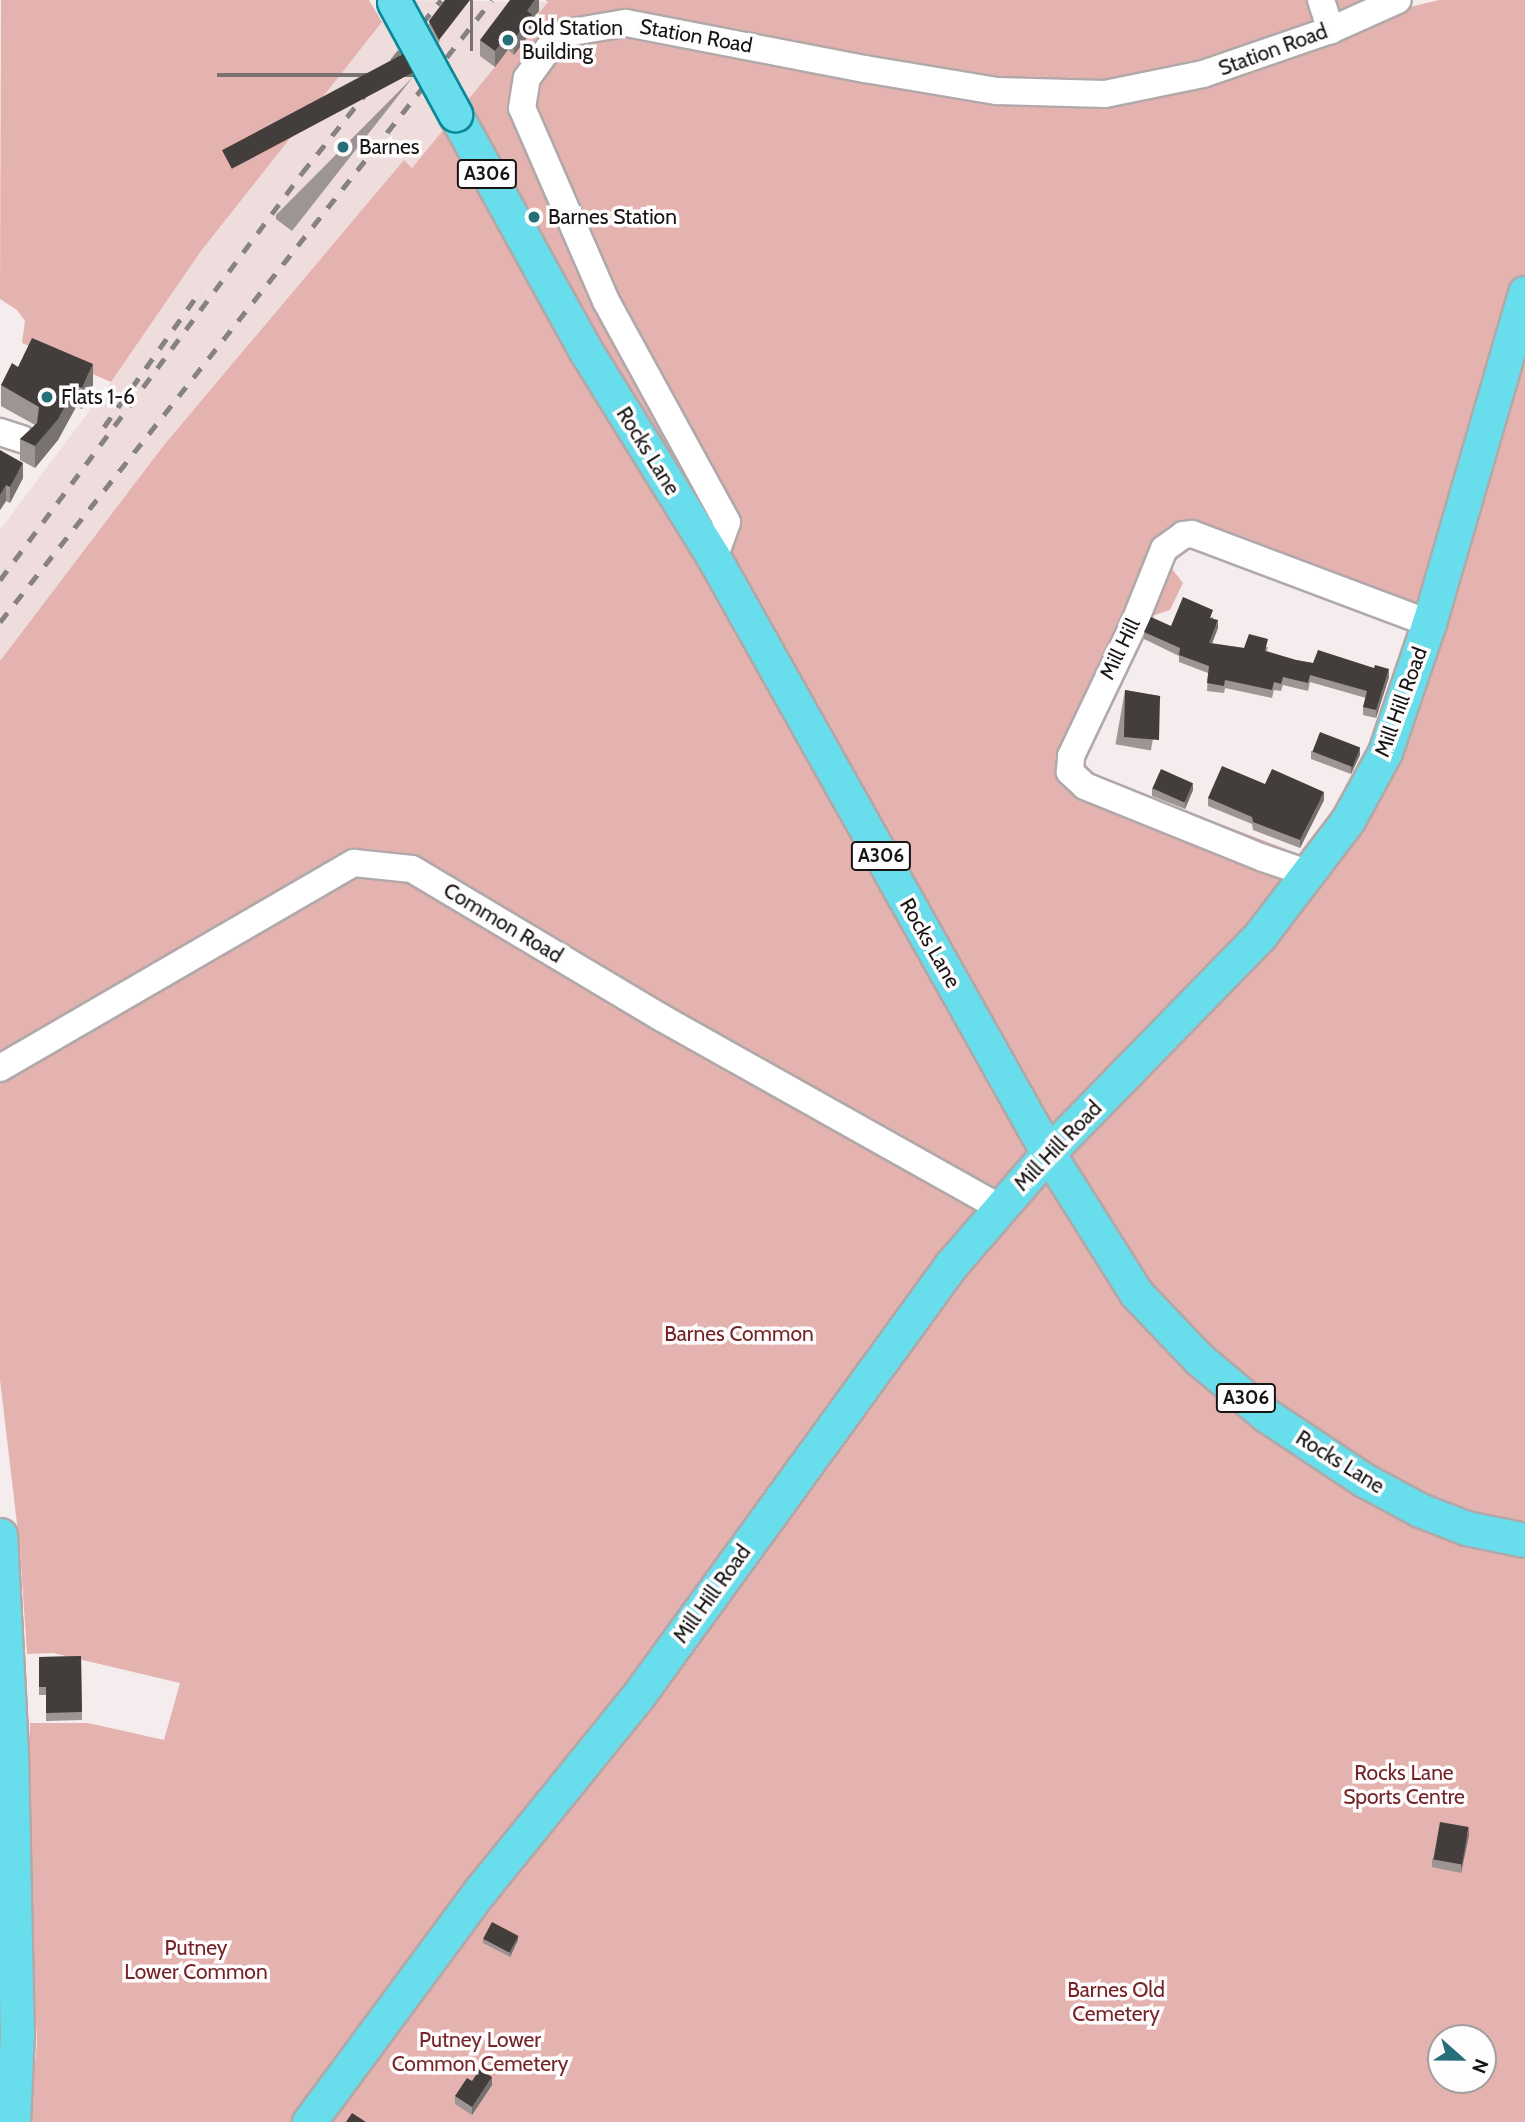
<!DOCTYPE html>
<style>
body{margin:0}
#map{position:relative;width:1525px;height:2122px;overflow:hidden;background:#f5eded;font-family:Cabin,sans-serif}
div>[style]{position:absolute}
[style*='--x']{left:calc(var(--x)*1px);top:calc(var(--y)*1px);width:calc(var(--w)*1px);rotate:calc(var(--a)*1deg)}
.built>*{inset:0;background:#eedddc}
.green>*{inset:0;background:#e4b2af}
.roads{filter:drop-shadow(2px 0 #b1a9a9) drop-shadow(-2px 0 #b1a9a9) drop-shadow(0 2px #b1a9a9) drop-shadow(0 -2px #b1a9a9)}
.minor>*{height:26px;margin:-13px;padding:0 13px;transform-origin:13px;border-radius:13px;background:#fff}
.major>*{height:33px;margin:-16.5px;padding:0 16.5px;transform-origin:16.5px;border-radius:16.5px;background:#68ddeb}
.rail>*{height:5px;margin-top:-2.5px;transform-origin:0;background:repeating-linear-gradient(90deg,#878282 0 12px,transparent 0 24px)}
.bridges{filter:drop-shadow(2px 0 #0a8897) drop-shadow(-2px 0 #0a8897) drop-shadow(0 2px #0a8897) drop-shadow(0 -2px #0a8897)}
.major-bridge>*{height:33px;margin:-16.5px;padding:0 16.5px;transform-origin:16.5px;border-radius:16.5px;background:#68ddeb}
.wall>*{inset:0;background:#9c9594;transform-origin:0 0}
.shaded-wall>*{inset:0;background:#787271;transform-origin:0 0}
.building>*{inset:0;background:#433d3c;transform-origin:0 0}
.dots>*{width:19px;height:19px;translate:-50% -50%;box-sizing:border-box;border:4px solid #fefcfc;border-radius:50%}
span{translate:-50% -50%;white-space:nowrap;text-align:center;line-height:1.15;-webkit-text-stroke:7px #fefcfc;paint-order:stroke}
.shield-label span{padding:2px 5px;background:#fefcfc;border:2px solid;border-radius:5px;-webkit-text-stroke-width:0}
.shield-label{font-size:19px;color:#171414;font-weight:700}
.poi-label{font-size:21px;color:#171414}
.left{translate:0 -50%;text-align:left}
.street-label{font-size:21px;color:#171414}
.park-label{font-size:21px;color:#752428}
.north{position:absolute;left:1427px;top:2024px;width:70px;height:70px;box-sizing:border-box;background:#fefcfc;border:2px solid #a29f9f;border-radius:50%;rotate:111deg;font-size:19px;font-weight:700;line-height:28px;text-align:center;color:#171414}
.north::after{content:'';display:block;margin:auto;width:24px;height:32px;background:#266f79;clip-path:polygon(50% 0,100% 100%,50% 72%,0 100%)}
</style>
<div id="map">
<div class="built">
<div style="clip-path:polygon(395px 0,548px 2px,412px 168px,404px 161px,164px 445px,0 661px,0 530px,111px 382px,201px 251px,382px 22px)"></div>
</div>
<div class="green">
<div style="clip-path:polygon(1px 0,369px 0,382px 22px,201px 251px,111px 382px,22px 343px,25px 321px,17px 310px,0 299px)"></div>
<div style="clip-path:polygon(evenodd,545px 0,1380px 0,1389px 12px,1439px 0,1525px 0,1525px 2122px,29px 2122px,37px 2043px,27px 1828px,30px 1723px,88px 1723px,164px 1740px,180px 1683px,53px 1653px,27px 1654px,20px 1549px,0 1380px,0 661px,164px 445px,404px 160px,412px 168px,548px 2px,545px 0,1188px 542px,1411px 631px,1377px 743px,1304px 856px,1080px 770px,1146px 618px,1170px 610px,1183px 583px,1169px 565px,1174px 553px,1188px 542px,545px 0,1441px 2038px,1483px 2038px,1483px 2080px,1441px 2080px,1441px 2038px)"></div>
</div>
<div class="roads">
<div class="minor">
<div style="--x:1321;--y:0;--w:32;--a:72"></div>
<div style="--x:0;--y:432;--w:23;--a:18"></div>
<div style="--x:714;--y:558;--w:38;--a:-70"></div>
<div style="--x:727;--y:522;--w:252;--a:-118.7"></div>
<div style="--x:606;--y:301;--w:210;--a:-113.5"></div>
<div style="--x:522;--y:108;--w:30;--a:-81"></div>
<div style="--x:527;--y:78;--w:36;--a:-54"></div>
<div style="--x:548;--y:49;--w:24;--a:-42"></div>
<div style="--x:566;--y:33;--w:61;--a:-9.5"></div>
<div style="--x:626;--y:23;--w:243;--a:10.9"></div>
<div style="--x:865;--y:69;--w:134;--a:9.5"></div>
<div style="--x:997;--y:91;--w:108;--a:1.6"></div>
<div style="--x:1105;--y:94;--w:100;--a:-11.5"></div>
<div style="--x:1203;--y:74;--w:135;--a:-19"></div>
<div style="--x:1331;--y:30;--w:73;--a:-24.1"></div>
<div style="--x:1310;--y:874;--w:50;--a:-161.2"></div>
<div style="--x:1263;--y:858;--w:192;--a:-158"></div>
<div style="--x:1085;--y:786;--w:21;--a:-137"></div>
<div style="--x:1070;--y:772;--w:16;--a:-86"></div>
<div style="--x:1071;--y:756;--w:144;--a:-64.5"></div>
<div style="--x:1133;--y:626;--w:83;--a:-68.1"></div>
<div style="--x:1164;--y:549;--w:24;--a:-36"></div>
<div style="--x:1183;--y:535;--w:9;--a:-6"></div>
<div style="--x:1192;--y:534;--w:253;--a:20.6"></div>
<div style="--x:0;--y:1068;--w:409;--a:-30.1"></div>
<div style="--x:354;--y:863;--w:58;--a:5.9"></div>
<div style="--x:412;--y:869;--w:291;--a:30.8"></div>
<div style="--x:662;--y:1018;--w:388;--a:29.3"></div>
</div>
<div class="major">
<div style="--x:455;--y:114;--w:267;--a:61.1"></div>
<div style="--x:584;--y:348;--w:247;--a:58.2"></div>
<div style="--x:714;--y:558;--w:682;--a:60.69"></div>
<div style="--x:1048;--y:1153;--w:165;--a:57.8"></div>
<div style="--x:1136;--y:1293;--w:91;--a:46.3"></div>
<div style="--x:1199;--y:1359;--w:87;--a:39.9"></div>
<div style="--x:1266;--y:1415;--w:118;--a:33.6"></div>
<div style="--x:1364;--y:1480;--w:64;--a:28.2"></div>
<div style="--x:1420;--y:1510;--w:49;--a:21.4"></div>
<div style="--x:1466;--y:1528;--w:60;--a:11.5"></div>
<div style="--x:0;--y:1535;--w:218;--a:87.1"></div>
<div style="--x:11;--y:1753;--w:279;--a:88.8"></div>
<div style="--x:17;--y:2032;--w:90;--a:92.5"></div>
<div style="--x:309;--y:2122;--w:287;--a:-53.5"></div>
<div style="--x:480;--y:1891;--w:251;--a:-51"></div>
<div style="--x:638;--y:1696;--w:533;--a:-54.01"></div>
<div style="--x:951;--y:1265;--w:148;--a:-49.1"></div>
<div style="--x:1048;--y:1153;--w:302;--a:-45.7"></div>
<div style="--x:1259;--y:937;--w:147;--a:-52.7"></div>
<div style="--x:1348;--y:820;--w:77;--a:-61.4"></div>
<div style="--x:1385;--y:752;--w:136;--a:-71.2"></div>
<div style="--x:1429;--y:623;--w:344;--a:-73.8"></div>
</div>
</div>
<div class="rail">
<div style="--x:104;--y:427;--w:168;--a:-54.7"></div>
<div style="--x:0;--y:580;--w:507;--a:-53.42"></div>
<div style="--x:302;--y:173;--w:222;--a:-51.2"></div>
<div style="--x:0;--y:622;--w:793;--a:-51.66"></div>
</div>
<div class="bridges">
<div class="major-bridge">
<div style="--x:394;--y:2;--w:128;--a:61.4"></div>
</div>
</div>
<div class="wall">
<div style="clip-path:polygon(445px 0,439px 44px,429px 25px,429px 21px)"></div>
<div style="clip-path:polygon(539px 0,539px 11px,532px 19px,532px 31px,514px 55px,508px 50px,495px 67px,480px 56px,480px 40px)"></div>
<div style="clip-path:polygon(413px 77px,292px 231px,276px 219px,276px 215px)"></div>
<div style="clip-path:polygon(18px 367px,93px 385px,82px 409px,76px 407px,58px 440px,35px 468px,20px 460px,20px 439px,35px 425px,1px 406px,1px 385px)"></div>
<div style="clip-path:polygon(0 450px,23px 478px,10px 503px,6px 501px,0 510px)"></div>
<div style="clip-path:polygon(1213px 617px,1213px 619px,1218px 628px,1212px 643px,1244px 648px,1268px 647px,1267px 651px,1296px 660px,1389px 677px,1376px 718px,1363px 715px,1363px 707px,1366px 698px,1310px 682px,1308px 691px,1283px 685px,1281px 691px,1274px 690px,1272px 698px,1225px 688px,1224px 693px,1207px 691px,1208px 673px,1179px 662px,1179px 656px,1144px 639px,1144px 632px)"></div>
<div style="left:1125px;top:690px;width:36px;height:55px;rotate:10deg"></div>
<div style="clip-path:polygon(1311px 751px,1360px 755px,1351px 774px,1311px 759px)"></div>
<div style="clip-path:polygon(1265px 784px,1324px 800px,1300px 848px,1253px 830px,1252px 824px,1208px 806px,1208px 798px)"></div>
<div style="clip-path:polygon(1152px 788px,1193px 790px,1185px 809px,1152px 796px)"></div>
<div style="clip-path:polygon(81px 1656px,82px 1720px,46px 1721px,46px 1695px,39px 1695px,39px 1657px)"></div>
<div style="clip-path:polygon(1469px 1835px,1461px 1873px,1432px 1867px,1432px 1859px)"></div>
<div style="clip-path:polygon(483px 1939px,518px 1940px,510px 1957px,483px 1943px)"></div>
<div style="clip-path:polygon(472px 2081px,492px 2085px,472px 2115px,455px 2104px,455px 2096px)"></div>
</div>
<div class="shaded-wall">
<div style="left:470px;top:0;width:3px;height:51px"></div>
<div style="clip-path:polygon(535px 0,539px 0,539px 11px,532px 19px,532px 31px,514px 55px,514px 39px,527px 11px)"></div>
<div style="clip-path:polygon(508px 34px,508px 50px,495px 67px,495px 51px)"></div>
<div style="left:413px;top:73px;width:4px;height:196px;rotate:90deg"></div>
<div style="clip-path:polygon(93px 364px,93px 385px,82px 409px,82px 388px)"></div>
<div style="clip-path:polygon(76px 386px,76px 407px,58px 440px,35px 468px,35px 446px)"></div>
<div style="clip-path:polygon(23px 463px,23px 478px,10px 503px,10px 487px)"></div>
<div style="clip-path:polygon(6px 485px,6px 501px,0 510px,0 495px)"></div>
<div style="clip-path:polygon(1218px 620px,1218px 628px,1209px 651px,1209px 643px)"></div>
<div style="clip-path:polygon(1389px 669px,1389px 677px,1376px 718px,1376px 710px)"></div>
<div style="clip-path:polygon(1360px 747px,1360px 755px,1351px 774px,1351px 766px)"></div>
<div style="clip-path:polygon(1193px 783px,1193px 790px,1185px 809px,1185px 801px)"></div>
<div style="clip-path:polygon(1324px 792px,1324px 800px,1300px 848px,1300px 840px)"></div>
<div style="clip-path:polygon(1469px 1827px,1469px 1835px,1461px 1873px,1461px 1865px)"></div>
<div style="clip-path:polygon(518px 1936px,518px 1940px,510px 1957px,510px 1953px)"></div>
<div style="clip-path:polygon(492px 2077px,492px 2085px,472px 2115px,472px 2107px)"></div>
</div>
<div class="building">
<div style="clip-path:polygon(445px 0,470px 0,439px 40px,429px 21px)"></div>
<div style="clip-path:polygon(510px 0,535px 0,527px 11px,532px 15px,514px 39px,508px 34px,495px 51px,480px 40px)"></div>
<div style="left:403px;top:54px;width:21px;height:205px;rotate:62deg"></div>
<div style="clip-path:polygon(32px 338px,93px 364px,82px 388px,76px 386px,58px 419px,35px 446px,20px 439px,37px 423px,39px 407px,1px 385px,12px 363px,18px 367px)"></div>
<div style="clip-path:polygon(0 450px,23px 463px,10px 487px,6px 485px,0 495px)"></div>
<div style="clip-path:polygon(1183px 597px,1213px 610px,1210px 618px,1218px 620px,1209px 643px,1244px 648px,1249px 634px,1268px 639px,1265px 651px,1296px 660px,1313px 663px,1318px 650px,1374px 668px,1375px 665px,1389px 669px,1376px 710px,1363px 707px,1367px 691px,1310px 675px,1308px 683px,1283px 677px,1281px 684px,1274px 682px,1272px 690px,1225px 680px,1224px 686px,1207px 683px,1209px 666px,1179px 655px,1180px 648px,1144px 632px,1151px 617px,1171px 626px)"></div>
<div style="clip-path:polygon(1125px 690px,1160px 696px,1159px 740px,1124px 737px)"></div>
<div style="left:1320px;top:732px;width:43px;height:21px;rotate:21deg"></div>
<div style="clip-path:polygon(1222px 766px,1265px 784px,1272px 769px,1324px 792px,1300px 840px,1253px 822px,1252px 817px,1208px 798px)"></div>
<div style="left:1161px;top:769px;width:35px;height:21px;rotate:24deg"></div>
<div style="clip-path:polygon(81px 1656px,82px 1712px,46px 1713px,46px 1687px,39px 1687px,39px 1657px)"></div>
<div style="left:1440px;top:1822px;width:29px;height:38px;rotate:10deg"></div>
<div style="left:492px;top:1922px;width:30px;height:19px;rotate:28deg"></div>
<div style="clip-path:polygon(480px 2069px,492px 2077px,472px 2107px,455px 2096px,467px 2078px,472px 2081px)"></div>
<div style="clip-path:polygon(352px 2113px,366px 2122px,346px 2122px)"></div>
</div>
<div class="dots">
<div style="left:508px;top:40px;background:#266f79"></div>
<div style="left:343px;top:147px;background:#266f79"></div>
<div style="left:534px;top:217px;background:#266f79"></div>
<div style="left:47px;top:397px;background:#266f79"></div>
</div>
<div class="shield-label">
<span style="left:487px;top:174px">A306</span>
<span style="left:881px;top:856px">A306</span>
<span style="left:1246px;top:1398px">A306</span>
</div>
<div class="poi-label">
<span class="left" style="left:522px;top:40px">Old Station<br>Building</span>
<span class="left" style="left:359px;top:147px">Barnes</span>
<span class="left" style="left:548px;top:217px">Barnes Station</span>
<span class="left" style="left:61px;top:397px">Flats 1-6</span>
</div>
<div class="street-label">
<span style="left:696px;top:36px;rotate:10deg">Station Road</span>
<span style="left:1273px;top:50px;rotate:-20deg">Station Road</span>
<span style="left:648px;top:451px;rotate:58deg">Rocks Lane</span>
<span style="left:1120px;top:649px;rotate:-64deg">Mill Hill</span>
<span style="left:1401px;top:702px;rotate:-70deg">Mill Hill Road</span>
<span style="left:503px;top:923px;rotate:31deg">Common Road</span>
<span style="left:930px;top:943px;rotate:60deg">Rocks Lane</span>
<span style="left:1058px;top:1146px;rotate:-46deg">Mill Hill Road</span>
<span style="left:1340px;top:1462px;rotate:32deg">Rocks Lane</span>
<span style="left:712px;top:1594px;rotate:-54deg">Mill Hill Road</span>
</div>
<div class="park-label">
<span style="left:739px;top:1334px">Barnes Common</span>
<span style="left:1404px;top:1785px">Rocks Lane<br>Sports Centre</span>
<span style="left:196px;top:1960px">Putney<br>Lower Common</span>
<span style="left:1116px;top:2002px">Barnes Old<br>Cemetery</span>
<span style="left:480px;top:2052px">Putney Lower<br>Common Cemetery</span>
</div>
<div class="north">N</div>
</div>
